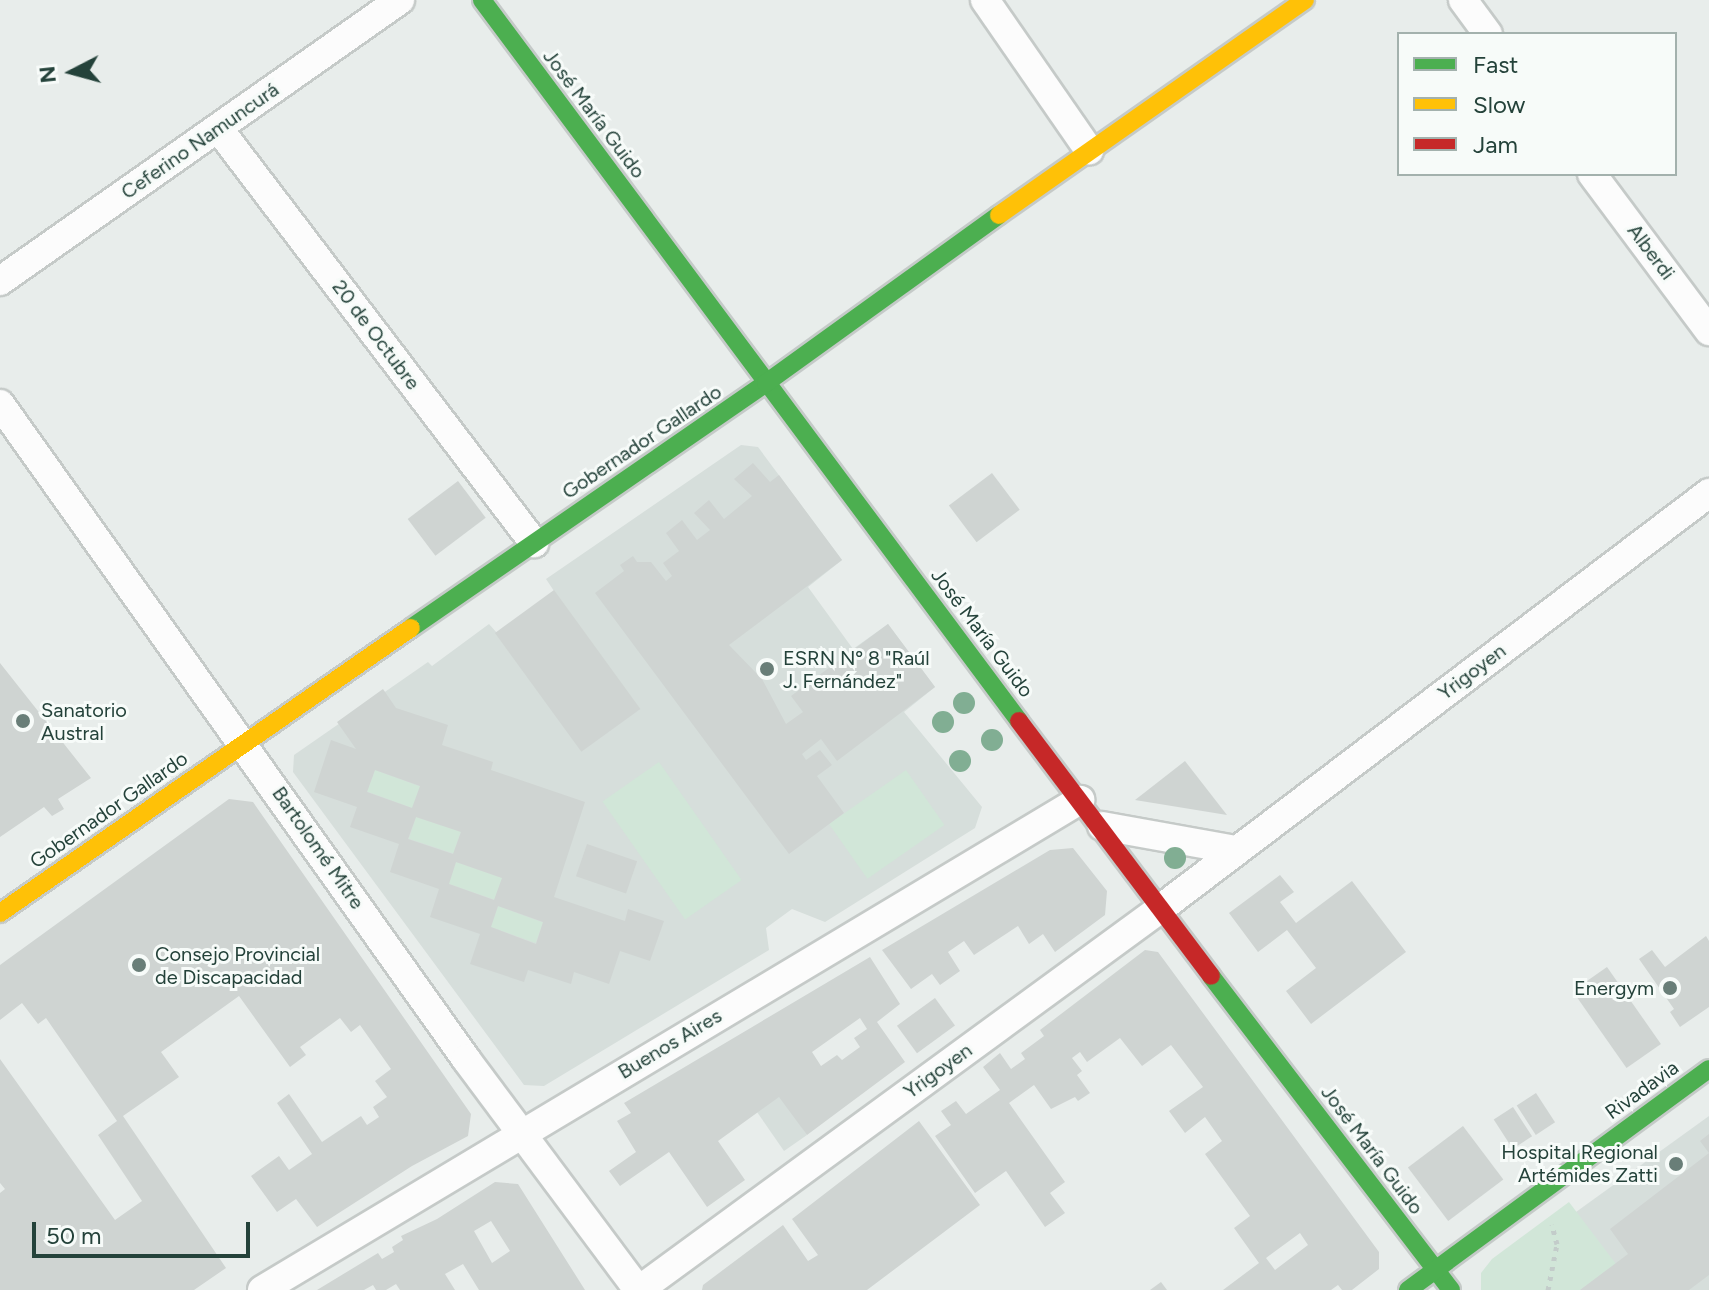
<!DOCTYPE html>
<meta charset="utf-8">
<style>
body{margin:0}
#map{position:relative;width:1709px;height:1290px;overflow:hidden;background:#e8edeb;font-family:Figtree,sans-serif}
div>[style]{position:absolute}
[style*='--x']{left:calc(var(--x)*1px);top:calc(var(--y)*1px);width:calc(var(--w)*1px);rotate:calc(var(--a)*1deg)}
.built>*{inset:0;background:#d6dedb}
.green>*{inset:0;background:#d1e6d8;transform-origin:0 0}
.building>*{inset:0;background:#cfd4d2;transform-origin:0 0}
.path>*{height:5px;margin-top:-2.5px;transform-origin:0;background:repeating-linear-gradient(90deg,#c3ccca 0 4px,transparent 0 10px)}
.roads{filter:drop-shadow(2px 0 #c5cac8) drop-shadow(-2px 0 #c5cac8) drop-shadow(0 2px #c5cac8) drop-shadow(0 -2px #c5cac8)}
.street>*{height:28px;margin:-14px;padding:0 14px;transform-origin:14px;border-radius:14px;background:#fcfcfc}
.fast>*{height:18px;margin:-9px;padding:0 9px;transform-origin:9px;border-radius:9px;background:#4caf50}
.slow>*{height:18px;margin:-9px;padding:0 9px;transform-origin:9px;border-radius:9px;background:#ffc107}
.jam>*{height:18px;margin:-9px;padding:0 9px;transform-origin:9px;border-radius:9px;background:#c62828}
.trees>*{width:22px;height:22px;margin:-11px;border-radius:50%;background:#81ae93}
.dots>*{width:22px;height:22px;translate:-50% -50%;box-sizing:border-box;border:4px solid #f7fbf9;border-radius:50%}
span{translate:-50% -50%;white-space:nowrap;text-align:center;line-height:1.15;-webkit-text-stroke:6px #f7fbf9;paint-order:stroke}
.street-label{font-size:20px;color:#24423a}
.poi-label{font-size:20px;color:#24423a}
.left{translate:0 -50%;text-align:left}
.right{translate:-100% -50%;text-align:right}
.legend{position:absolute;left:1397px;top:32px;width:280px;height:144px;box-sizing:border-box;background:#f7fbf9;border:2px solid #a3b1ad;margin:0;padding:10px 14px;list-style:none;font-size:24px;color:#24423a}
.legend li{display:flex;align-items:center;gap:16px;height:40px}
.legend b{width:40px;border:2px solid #a3b1ad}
.north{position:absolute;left:32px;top:32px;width:80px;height:80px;-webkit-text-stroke:6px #f7fbf9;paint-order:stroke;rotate:264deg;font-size:22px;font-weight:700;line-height:32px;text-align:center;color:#24423a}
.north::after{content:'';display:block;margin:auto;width:28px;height:36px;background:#24423a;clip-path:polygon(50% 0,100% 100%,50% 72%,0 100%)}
.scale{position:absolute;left:32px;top:1222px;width:218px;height:36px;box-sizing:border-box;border:4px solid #24423a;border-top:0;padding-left:10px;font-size:24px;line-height:28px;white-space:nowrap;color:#24423a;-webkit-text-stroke:6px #f7fbf9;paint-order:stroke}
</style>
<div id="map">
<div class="built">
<div style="clip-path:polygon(741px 445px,758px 447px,842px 560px,808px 587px,853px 649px,888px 624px,935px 687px,904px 712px,982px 807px,975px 828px,825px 922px,792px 909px,766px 928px,769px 950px,544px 1086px,524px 1085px,293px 772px,294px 755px,428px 662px,432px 666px,489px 624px,497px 633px,554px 591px,546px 579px)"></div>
<div style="clip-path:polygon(740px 1034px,807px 1135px,784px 1151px,757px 1112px)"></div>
<div style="clip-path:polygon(1709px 1116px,1709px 1290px,1580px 1290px,1576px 1212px)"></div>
</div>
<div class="green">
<div style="left:659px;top:762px;width:144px;height:69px;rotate:55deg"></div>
<div style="left:375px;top:770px;width:48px;height:23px;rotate:20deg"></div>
<div style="left:906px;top:770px;width:67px;height:94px;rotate:55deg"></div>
<div style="left:416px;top:817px;width:47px;height:23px;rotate:18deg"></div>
<div style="left:456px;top:862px;width:49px;height:23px;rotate:19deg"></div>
<div style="left:498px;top:906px;width:48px;height:22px;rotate:20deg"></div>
<div style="clip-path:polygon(1569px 1202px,1616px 1264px,1580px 1290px,1481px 1290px,1481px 1273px,1492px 1259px)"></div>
</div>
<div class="building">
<div style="clip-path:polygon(753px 463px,770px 482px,779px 475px,842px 560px,729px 645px,762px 679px,786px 724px,803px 712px,791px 696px,888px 624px,935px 687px,837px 761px,821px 739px,802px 754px,806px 760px,820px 750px,832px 765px,817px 776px,844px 813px,789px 854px,595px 593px,624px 571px,620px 565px,633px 556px,637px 562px,651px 562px,666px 581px,672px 576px,663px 563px,679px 551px,666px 533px,682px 520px,697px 540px,710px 530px,694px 513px,709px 500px,724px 519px,752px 496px,734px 479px)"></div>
<div style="left:992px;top:473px;width:46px;height:54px;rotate:53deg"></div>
<div style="left:458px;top:481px;width:46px;height:63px;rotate:53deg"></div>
<div style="left:554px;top:590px;width:147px;height:73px;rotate:54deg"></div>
<div style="clip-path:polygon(0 663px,91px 778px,58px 799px,64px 809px,52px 816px,44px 807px,0 837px)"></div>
<div style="clip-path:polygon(evenodd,383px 689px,396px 708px,448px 725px,442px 745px,493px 762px,491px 770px,585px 802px,554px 897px,625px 921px,628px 909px,664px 921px,650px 961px,620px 951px,609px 984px,574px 972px,571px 984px,528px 970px,524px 982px,470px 964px,480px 934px,430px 917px,439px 889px,390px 872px,399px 844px,350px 827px,357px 807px,314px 792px,331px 740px,356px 749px,337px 722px,383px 689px,375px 770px,420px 786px,412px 808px,367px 792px,375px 770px,383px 689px,416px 817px,461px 832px,453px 854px,408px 839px,416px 817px,383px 689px,456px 862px,502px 878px,494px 900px,449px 884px,456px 862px,383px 689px,498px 906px,543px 922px,536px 944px,491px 927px,498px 906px)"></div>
<div style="clip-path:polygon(1185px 761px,1227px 815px,1135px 800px)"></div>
<div style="clip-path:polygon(229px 799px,253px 802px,471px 1114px,468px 1136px,412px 1166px,317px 1227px,296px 1199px,277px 1212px,251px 1176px,279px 1156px,289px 1170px,312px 1154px,277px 1103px,289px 1094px,322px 1142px,361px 1116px,367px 1125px,379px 1117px,373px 1107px,387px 1097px,375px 1081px,391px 1069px,360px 1025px,351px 1032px,340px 1018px,300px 1047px,306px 1055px,290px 1067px,239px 996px,161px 1052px,179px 1077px,123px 1116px,226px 1268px,194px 1290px,0 1290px,0 1193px,5px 1189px,0 1183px,0 1059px,115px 1220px,142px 1201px,98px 1135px,117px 1121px,46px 1018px,38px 1024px,22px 1003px,0 1020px,0 965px)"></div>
<div style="left:587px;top:844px;width:53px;height:34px;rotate:19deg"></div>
<div style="clip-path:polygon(1073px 848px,1107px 891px,1105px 915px,1055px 952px,1043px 934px,1029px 944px,1018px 926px,974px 955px,964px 941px,948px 952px,960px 971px,940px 985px,932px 974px,911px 989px,882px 950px,1050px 850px)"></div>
<div style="clip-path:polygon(1280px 875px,1294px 892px,1280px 902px,1296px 923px,1352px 881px,1406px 952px,1311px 1024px,1286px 991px,1316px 968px,1287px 930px,1258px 952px,1229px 913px)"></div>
<div style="clip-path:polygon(1706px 936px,1709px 941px,1709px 1007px,1680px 1027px,1670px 1012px,1674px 1009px,1639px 959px,1652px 950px,1665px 967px)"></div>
<div style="clip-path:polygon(evenodd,1145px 950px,1158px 952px,1379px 1252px,1379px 1269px,1352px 1290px,1342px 1290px,1338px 1285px,1331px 1290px,1223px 1290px,1259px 1263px,1234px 1228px,1250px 1216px,1205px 1154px,1222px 1141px,1205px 1117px,1185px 1133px,1169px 1111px,1203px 1087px,1171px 1045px,1142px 1066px,1120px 1038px,1087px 1062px,1080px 1052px,1072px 1058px,1082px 1071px,1077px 1075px,1090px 1093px,1078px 1101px,1075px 1097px,1051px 1109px,1034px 1085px,1009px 1103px,1065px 1182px,1050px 1193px,1065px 1213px,1045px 1227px,1006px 1171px,975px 1193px,935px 1136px,951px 1125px,941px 1111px,956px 1101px,966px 1114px,1000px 1090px,983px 1067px,1000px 1053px,1011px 1069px,1025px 1059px,1021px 1053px,1044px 1036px,1040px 1030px,1145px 950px,1300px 1233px,1308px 1245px,1275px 1270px,1266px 1258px,1300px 1233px)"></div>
<div style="clip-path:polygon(evenodd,870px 957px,900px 1004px,877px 1022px,905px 1062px,807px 1135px,779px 1097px,718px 1141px,745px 1180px,707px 1207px,669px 1152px,620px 1186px,609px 1171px,636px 1152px,617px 1121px,631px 1113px,624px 1103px,870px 957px,860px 1018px,867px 1029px,854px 1038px,860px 1047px,842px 1060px,837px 1055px,821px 1066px,812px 1052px,860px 1018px)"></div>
<div style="left:1607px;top:967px;width:94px;height:42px;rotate:55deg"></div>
<div style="left:935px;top:998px;width:34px;height:47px;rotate:54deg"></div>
<div style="left:1536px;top:1093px;width:35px;height:23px;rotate:57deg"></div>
<div style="left:1513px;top:1107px;width:35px;height:23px;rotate:57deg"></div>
<div style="clip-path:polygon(919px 1121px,980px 1205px,867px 1290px,702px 1290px,703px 1285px,783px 1225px,808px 1261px,818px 1255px,792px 1219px)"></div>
<div style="left:1463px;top:1126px;width:67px;height:69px;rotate:53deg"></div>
<div style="clip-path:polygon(1709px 1134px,1709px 1275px,1689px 1290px,1580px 1290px,1628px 1254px,1610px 1229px,1709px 1153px,1700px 1141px)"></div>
<div style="clip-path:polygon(evenodd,495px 1182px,518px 1184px,585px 1290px,479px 1290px,463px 1264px,445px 1274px,455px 1290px,400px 1290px,396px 1284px,386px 1290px,376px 1290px,373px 1285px,364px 1290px,317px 1290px,378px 1253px,382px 1259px,394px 1252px,392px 1247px,403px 1240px,401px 1236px,437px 1219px,495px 1182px,491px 1221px,510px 1251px,492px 1263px,474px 1231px,491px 1221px)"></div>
<div style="clip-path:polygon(1161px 1282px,1167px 1290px,1150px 1290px)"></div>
</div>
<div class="path">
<div style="--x:1548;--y:1290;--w:47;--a:-78.9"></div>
<div style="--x:1557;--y:1244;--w:20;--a:-105"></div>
</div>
<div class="roads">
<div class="street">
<div style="--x:985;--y:0;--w:183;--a:55.3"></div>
<div style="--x:1463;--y:0;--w:42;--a:53.7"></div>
<div style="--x:218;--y:128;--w:522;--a:52.71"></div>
<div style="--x:1592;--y:174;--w:196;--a:53.3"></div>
<div style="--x:0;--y:281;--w:489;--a:-35.1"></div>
<div style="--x:0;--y:404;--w:804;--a:54.57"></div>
<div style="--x:466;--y:1059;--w:288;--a:53.3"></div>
<div style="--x:1102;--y:826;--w:136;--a:10.2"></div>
<div style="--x:262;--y:1290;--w:954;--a:-30.92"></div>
<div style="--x:639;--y:1290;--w:645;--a:-36.18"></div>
<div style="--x:1160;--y:909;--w:689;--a:-37.15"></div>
</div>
<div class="fast">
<div style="--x:482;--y:0;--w:899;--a:53.32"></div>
<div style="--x:411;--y:628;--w:431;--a:-34.6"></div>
<div style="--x:766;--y:383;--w:287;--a:-35.8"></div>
<div style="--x:1211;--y:976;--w:395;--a:52.6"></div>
<div style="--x:1408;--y:1290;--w:373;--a:-36.3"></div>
</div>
<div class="slow">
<div style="--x:999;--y:215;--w:374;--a:-35.1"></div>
<div style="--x:0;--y:913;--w:500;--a:-34.74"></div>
</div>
<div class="jam">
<div style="--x:1019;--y:721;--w:319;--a:53"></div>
</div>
</div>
<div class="trees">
<div style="left:964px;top:703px"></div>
<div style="left:943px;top:722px"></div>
<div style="left:992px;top:740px"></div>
<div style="left:960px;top:761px"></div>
<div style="left:1175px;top:858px"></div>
</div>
<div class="dots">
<div style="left:767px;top:669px;background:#697e78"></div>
<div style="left:23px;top:721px;background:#697e78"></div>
<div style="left:139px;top:965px;background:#697e78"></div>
<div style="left:1670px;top:988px;background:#697e78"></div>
<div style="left:1676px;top:1164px;background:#697e78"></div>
</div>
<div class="street-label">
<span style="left:594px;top:114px;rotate:53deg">José María Guido</span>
<span style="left:200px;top:141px;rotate:-35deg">Ceferino Namuncurá</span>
<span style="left:1651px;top:252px;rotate:53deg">Alberdi</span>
<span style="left:376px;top:335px;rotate:53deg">20 de Octubre</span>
<span style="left:642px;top:442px;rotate:-34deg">Gobernador Gallardo</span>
<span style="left:982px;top:633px;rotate:53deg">José María Guido</span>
<span style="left:1472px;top:672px;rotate:-37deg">Yrigoyen</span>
<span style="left:109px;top:810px;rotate:-35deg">Gobernador Gallardo</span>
<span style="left:318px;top:848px;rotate:55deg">Bartolomé Mitre</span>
<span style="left:670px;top:1044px;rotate:-31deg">Buenos Aires</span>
<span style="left:938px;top:1071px;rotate:-36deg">Yrigoyen</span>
<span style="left:1642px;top:1090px;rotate:-36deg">Rivadavia</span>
<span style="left:1372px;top:1150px;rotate:53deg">José María Guido</span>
</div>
<div class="poi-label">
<span class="left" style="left:783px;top:670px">ESRN Nº 8 "Raúl<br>J. Fernández"</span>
<span class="left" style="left:41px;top:722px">Sanatorio<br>Austral</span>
<span class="left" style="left:155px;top:966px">Consejo Provincial<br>de Discapacidad</span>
<span class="right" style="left:1654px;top:988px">Energym</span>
<span class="right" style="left:1658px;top:1164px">Hospital Regional<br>Artémides Zatti</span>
</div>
<ul class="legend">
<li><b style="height:10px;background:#4caf50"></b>Fast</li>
<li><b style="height:10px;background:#ffc107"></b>Slow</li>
<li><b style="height:10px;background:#c62828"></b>Jam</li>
</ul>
<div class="north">N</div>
<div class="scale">50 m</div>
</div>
